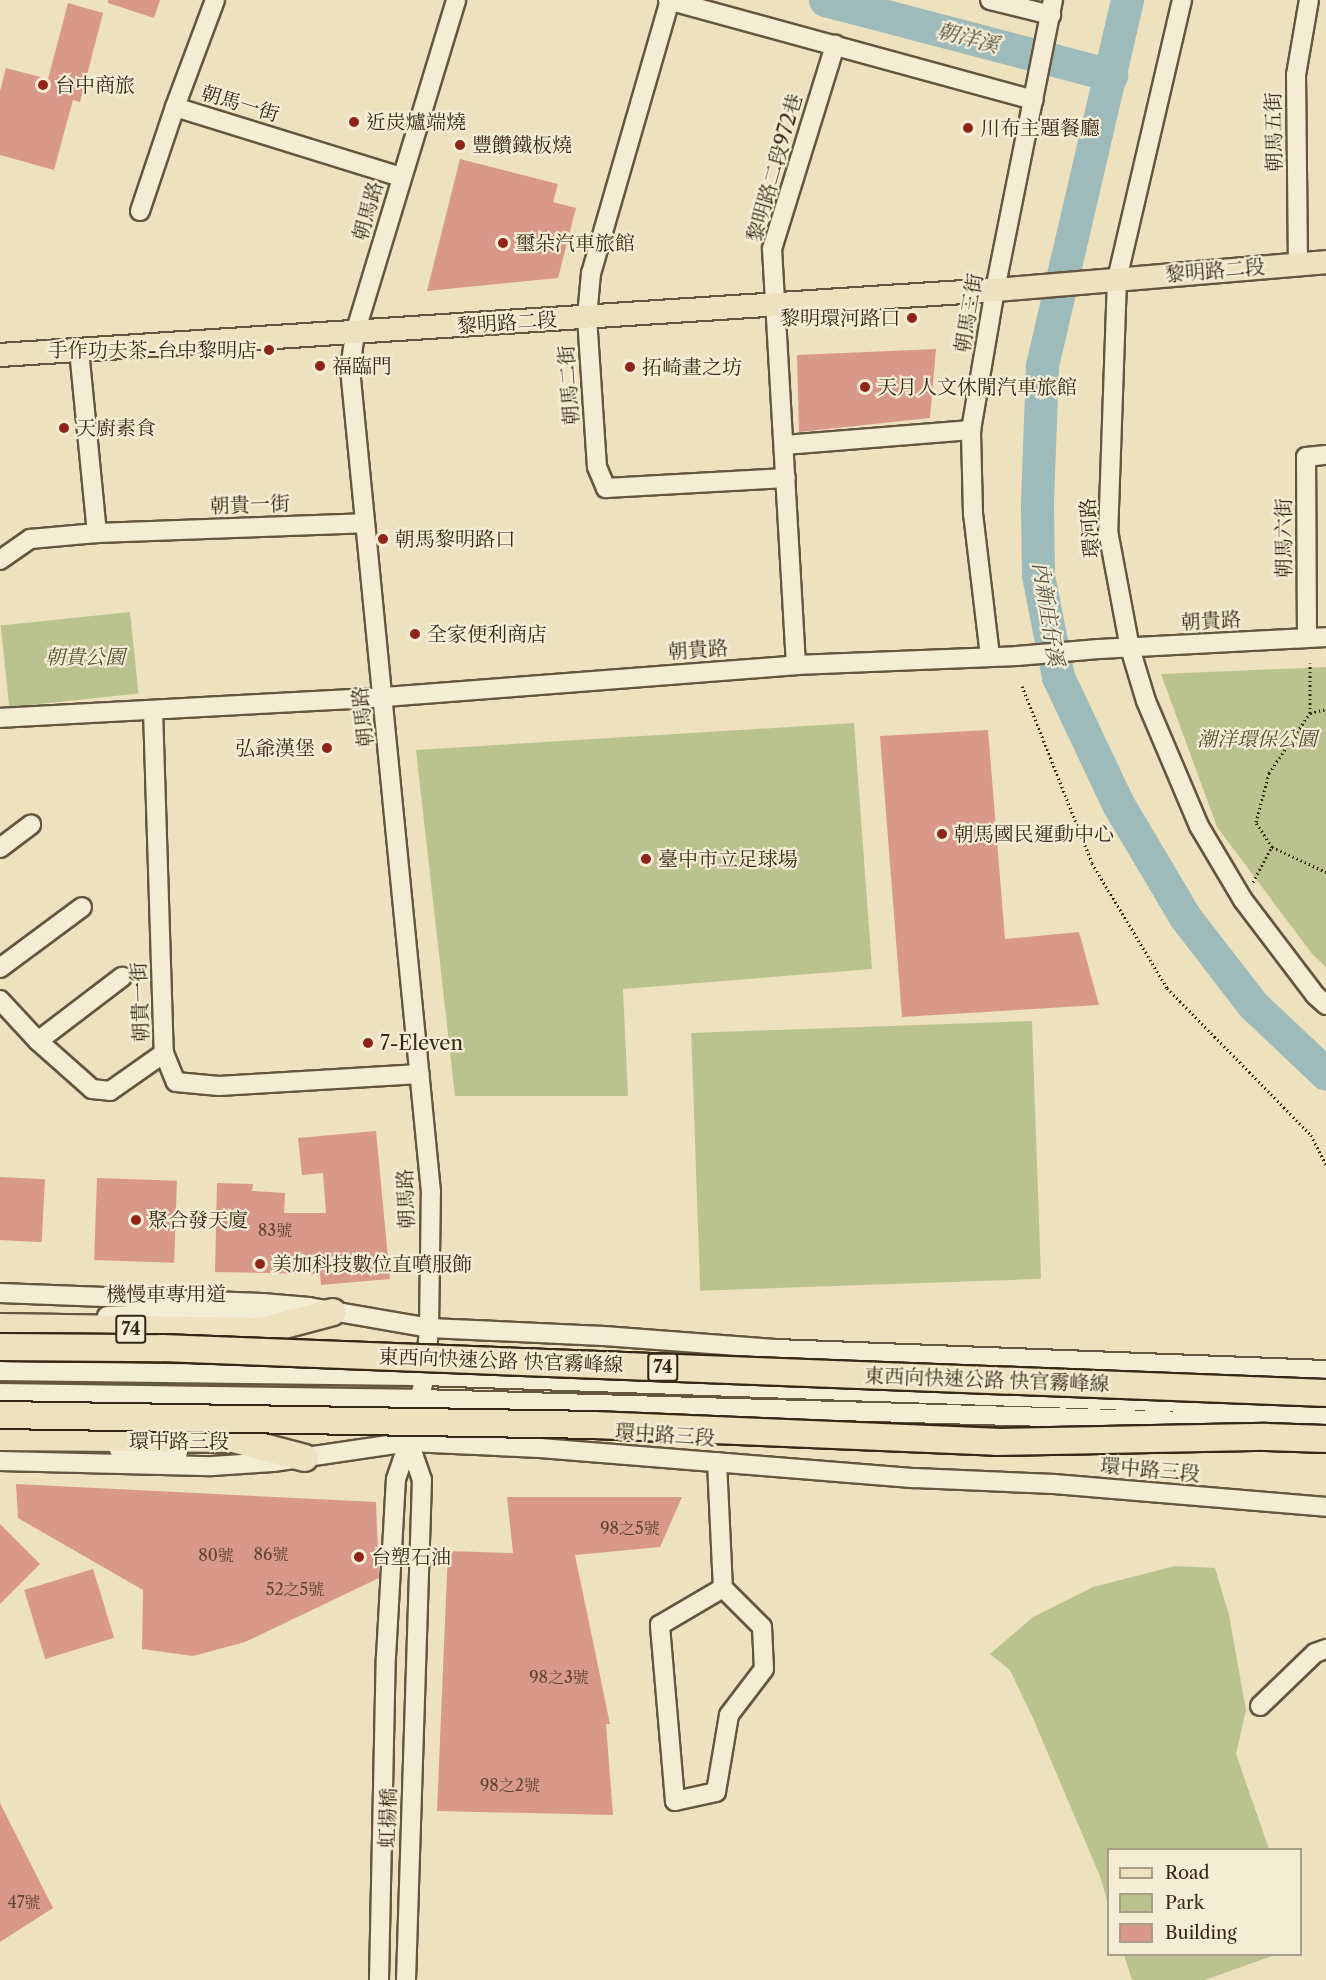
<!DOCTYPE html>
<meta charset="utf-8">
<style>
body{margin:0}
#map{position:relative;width:1326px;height:1980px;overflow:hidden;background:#eee1be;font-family:"Libre Caslon Text","Noto Serif TC",serif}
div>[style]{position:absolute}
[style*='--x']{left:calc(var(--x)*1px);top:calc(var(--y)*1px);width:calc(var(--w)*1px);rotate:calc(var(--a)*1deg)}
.green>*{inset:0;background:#bac290;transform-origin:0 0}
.river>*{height:33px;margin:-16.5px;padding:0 16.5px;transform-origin:16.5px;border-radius:16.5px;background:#9cbbba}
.building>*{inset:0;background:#d89988;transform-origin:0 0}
.path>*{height:3px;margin-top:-1.5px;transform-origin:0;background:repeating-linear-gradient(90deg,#372815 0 1.5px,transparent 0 4.5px)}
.roads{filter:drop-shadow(2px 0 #65563f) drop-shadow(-2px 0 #65563f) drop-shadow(0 2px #65563f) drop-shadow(0 -2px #65563f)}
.minor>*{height:18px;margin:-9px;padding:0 9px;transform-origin:9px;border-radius:9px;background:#f4ecd5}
.major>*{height:22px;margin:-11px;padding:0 11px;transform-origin:11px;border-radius:11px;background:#eee1be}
.highway>*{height:26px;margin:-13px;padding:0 13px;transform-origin:13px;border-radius:13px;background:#eee1be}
.bridges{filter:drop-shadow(2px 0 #372815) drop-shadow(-2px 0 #372815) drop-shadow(0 2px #372815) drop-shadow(0 -2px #372815)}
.highway-bridge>*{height:26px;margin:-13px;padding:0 13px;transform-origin:13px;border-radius:13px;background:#eee1be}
.dots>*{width:16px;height:16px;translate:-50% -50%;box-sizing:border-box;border:3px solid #f4ecd5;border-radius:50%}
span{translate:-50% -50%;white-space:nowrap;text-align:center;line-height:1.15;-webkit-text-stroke:4.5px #f4ecd5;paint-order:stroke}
.number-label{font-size:16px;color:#5f4432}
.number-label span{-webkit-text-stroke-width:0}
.shield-label span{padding:2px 4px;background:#f4ecd5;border:2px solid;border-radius:4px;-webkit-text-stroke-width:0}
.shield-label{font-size:18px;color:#372815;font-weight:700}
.poi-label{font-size:20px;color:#372815}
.left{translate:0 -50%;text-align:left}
.right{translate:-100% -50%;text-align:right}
.street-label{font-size:20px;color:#372815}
.park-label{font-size:20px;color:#584e34;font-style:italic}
.water-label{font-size:21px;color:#504d3e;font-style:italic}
.legend{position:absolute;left:1107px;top:1848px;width:195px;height:108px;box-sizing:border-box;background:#f4ecd5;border:2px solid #a89e88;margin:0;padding:8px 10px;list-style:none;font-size:18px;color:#372815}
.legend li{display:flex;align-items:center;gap:12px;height:30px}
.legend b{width:30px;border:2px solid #a89e88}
</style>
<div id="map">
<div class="green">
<div style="left:130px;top:612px;width:82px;height:130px;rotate:84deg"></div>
<div style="clip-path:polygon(1326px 667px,1326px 967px,1313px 955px,1217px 827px,1161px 674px)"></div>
<div style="clip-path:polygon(854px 723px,872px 969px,623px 989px,628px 1096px,455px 1096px,416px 750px)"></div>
<div style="left:1032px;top:1021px;width:258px;height:341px;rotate:88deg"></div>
<div style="clip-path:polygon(1175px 1566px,1215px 1568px,1229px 1615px,1246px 1710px,1236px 1754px,1269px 1849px,1108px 1850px,1108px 1904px,1100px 1876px,1032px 1716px,1010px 1670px,990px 1654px,1033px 1617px,1093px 1587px)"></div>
<div style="clip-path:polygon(1124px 1955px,1124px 1954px,1275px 1955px,1205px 1980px,1132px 1980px)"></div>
</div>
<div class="river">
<div style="--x:825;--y:0;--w:296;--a:14.7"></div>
<div style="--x:1127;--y:0;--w:376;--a:103.1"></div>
<div style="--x:1042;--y:366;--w:139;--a:92.1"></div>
<div style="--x:1037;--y:505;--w:70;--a:89.2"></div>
<div style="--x:1038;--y:575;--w:104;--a:78.9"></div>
<div style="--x:1058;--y:677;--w:140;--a:64.7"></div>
<div style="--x:1118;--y:804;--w:131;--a:59.3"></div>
<div style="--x:1185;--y:917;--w:111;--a:52.3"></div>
<div style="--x:1253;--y:1005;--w:100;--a:43.4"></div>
</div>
<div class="building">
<div style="clip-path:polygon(108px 0,160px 0,154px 18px,108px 3px)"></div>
<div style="clip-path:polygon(68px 3px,103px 13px,80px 102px,73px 100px,54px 170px,0 155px,0 91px,6px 68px,48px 79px)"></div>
<div style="clip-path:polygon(460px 159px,558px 184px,553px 202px,576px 208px,558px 278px,427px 291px)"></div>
<div style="clip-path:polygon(936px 349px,930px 418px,799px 432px,797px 355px)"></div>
<div style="clip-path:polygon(988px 730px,1005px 939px,1079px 932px,1099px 1005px,902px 1017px,880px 736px)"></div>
<div style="clip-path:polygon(376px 1131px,390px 1279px,321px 1285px,320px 1274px,215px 1272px,217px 1183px,253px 1184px,252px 1191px,285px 1193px,284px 1213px,326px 1213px,323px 1173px,302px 1175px,298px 1138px)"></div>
<div style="left:0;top:1177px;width:45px;height:63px;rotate:3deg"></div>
<div style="left:97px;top:1178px;width:80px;height:82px;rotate:2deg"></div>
<div style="clip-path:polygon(16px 1484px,376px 1502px,379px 1578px,245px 1642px,193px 1656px,142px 1649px,143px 1590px,18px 1518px)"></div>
<div style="clip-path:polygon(507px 1497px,682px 1497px,660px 1547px,575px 1555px,610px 1724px,606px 1724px,613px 1815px,437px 1811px,448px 1551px,513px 1553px)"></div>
<div style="clip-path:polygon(0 1524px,40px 1564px,0 1604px)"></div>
<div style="left:93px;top:1569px;width:72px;height:72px;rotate:73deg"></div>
<div style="clip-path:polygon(0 1803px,53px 1908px,0 1942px)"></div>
</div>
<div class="path">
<div style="--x:1022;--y:686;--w:190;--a:68.4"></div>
<div style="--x:1092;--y:863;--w:146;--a:59"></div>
<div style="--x:1167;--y:988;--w:206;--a:45.6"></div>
<div style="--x:1311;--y:1135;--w:34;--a:63"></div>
<div style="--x:1310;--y:713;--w:16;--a:-14"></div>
<div style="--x:1272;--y:847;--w:30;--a:-123"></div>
<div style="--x:1256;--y:822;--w:51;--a:-75.1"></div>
<div style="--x:1269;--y:773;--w:73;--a:-55.7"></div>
<div style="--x:1310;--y:713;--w:50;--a:-90"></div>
<div style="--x:1253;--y:882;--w:40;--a:-62"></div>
<div style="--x:1272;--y:847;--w:60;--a:24.8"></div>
</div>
<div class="roads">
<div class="minor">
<div style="--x:215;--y:0;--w:114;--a:110.5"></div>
<div style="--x:175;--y:107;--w:237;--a:17.2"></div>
<div style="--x:668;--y:0;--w:379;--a:15.3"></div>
<div style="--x:670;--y:0;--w:284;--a:106.1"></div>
<div style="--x:591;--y:273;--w:44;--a:95.2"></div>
<div style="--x:587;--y:317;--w:150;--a:86.2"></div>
<div style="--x:597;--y:467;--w:23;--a:67"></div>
<div style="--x:606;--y:488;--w:180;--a:-3.2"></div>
<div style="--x:990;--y:0;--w:63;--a:13.8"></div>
<div style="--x:1182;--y:0;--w:286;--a:103.1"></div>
<div style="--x:1117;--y:279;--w:252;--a:92"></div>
<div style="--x:1108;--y:531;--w:119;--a:79.4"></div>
<div style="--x:1130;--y:648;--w:55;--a:73.2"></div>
<div style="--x:1146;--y:701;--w:136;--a:67"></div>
<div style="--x:1199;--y:826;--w:86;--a:59.3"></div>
<div style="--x:1243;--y:900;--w:119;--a:52.8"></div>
<div style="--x:1315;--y:995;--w:15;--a:42"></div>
<div style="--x:140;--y:211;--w:110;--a:-71.4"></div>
<div style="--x:1298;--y:265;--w:190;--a:-90.6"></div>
<div style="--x:1296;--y:75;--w:76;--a:-80.2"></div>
<div style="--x:79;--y:350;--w:184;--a:84.4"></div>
<div style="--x:784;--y:445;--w:188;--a:-4.6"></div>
<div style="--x:0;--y:560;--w:37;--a:-35"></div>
<div style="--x:30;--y:539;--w:67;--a:-5.1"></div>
<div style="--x:97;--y:533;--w:267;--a:-2.1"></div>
<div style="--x:1307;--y:638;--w:181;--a:-90.3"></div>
<div style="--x:1306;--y:457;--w:20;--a:-6"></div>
<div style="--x:990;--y:656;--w:143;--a:-96.8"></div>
<div style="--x:973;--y:514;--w:84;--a:-91.4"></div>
<div style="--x:971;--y:430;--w:142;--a:-80.3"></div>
<div style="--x:995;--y:290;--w:296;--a:-78.7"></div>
<div style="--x:796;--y:665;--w:417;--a:-93.3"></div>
<div style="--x:772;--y:249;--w:214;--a:-72.8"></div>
<div style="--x:153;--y:710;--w:343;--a:88.2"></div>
<div style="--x:164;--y:1053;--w:31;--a:68"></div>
<div style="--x:176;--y:1082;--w:43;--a:5.3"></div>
<div style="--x:219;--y:1086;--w:201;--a:-3.4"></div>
<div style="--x:0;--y:718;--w:385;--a:-3.1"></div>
<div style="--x:384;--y:697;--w:413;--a:-4.4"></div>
<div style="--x:796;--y:665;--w:221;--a:-2.3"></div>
<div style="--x:1017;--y:656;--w:82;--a:-4.9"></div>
<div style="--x:1099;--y:649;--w:227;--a:-3"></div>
<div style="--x:0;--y:848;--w:39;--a:-37"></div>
<div style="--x:0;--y:968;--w:102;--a:-36.6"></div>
<div style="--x:0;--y:1000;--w:56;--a:47.2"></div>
<div style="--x:38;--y:1041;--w:72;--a:41.6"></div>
<div style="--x:92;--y:1089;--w:18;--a:6"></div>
<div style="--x:110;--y:1091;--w:66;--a:-35.1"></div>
<div style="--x:38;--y:1041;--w:106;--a:-37.3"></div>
<div style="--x:0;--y:1293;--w:262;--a:2.2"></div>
<div style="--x:262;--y:1303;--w:47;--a:4.9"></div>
<div style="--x:309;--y:1307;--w:122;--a:9.9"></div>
<div style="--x:429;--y:1328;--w:174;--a:2.6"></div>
<div style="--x:603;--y:1336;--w:173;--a:4.3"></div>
<div style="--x:776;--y:1349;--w:550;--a:2.19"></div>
<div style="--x:107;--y:1316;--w:185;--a:-0.6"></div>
<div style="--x:0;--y:1371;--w:425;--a:0.7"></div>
<div style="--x:425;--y:1376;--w:902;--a:2.03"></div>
<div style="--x:0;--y:1393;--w:419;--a:0.8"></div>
<div style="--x:419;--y:1399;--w:907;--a:1.64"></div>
<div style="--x:119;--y:1450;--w:59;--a:2.9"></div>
<div style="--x:0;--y:1461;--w:212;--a:1.4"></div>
<div style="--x:212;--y:1466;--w:61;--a:-3.8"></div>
<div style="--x:273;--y:1462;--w:137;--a:-8.4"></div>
<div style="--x:409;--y:1442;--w:131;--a:2.6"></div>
<div style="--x:540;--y:1448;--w:376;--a:4.6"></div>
<div style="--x:915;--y:1478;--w:139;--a:2.5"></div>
<div style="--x:1054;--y:1484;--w:273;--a:4.8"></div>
<div style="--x:717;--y:1462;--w:126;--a:87.3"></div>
<div style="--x:723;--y:1588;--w:55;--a:45"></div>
<div style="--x:762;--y:1627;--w:42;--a:87.3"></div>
<div style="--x:764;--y:1669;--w:58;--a:127.3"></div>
<div style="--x:729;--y:1715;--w:78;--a:99.6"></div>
<div style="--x:716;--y:1792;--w:42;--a:167.6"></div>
<div style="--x:675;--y:1801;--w:177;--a:-94.9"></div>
<div style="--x:660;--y:1625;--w:73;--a:-30.4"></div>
<div style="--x:1260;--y:1706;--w:76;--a:-43.9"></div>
<div style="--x:1315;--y:1653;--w:12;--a:-20"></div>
<div style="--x:379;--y:1980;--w:323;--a:-88.8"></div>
<div style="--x:386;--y:1657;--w:178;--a:-86.8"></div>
<div style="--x:396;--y:1479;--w:39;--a:-71"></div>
<div style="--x:409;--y:1442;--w:68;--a:-76.4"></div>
<div style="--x:425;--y:1376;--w:48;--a:-85.2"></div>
<div style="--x:429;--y:1328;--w:136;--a:-89.2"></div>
<div style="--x:431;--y:1192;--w:827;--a:-95.62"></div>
<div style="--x:350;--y:369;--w:36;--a:-82"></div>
<div style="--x:355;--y:333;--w:348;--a:-73.1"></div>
<div style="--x:406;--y:1980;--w:500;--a:-88.17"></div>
<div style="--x:422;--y:1480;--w:40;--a:-108.9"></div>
</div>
<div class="major">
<div style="--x:0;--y:355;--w:997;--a:-3.74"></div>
<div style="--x:995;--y:290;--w:332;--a:-4.8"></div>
</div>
<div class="highway">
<div style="--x:0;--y:1327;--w:262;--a:0.9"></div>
<div style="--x:262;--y:1331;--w:73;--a:-15"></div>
<div style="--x:0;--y:1437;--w:233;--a:0.5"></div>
<div style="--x:233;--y:1439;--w:74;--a:14.8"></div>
</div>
</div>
<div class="bridges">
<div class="highway-bridge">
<div style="--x:0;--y:1347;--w:162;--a:0.4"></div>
<div style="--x:162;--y:1348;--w:1165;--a:2.21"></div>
<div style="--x:0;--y:1415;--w:594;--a:0.96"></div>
<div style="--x:594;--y:1425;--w:402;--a:2.4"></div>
<div style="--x:996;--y:1442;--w:270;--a:-1.1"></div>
<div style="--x:1266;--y:1437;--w:60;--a:1.9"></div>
</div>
</div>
<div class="dots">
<div style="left:43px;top:85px;background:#8f2418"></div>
<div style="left:354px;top:122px;background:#8f2418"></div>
<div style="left:968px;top:128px;background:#8f2418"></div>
<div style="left:460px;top:145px;background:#8f2418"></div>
<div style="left:503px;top:243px;background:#8f2418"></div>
<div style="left:912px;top:318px;background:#8f2418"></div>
<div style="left:269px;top:350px;background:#8f2418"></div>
<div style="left:320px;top:366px;background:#8f2418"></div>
<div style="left:630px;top:367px;background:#8f2418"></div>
<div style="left:865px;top:387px;background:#8f2418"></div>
<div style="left:64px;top:428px;background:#8f2418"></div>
<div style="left:383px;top:539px;background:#8f2418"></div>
<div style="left:415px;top:634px;background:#8f2418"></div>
<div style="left:327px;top:748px;background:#8f2418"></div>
<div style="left:942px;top:834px;background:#8f2418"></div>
<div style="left:646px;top:859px;background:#8f2418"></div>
<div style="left:368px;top:1043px;background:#8f2418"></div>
<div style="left:136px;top:1220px;background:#8f2418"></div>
<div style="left:260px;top:1264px;background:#8f2418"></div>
<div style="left:359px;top:1557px;background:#8f2418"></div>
</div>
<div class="number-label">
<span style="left:275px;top:1230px">83號</span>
<span style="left:630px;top:1528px">98之5號</span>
<span style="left:271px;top:1554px">86號</span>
<span style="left:216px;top:1555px">80號</span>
<span style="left:295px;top:1589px">52之5號</span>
<span style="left:559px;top:1677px">98之3號</span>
<span style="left:510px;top:1785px">98之2號</span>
<span style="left:24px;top:1902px">47號</span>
</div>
<div class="shield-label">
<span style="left:131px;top:1329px">74</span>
<span style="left:663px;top:1367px">74</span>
</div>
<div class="poi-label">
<span class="left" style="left:55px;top:85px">台中商旅</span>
<span class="left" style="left:366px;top:122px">近炭爐端燒</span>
<span class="left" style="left:980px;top:128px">川布主題餐廳</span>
<span class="left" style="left:472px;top:145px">豐饡鐵板燒</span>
<span class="left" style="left:515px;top:243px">璽朵汽車旅館</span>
<span class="right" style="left:900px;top:318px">黎明環河路口</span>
<span class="right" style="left:257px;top:350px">手作功夫茶-台中黎明店</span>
<span class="left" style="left:332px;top:366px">福臨門</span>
<span class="left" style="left:642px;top:367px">拓崎畫之坊</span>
<span class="left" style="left:877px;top:387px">天月人文休閒汽車旅館</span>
<span class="left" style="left:76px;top:428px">天廚素食</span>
<span class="left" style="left:395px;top:539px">朝馬黎明路口</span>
<span class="left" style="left:427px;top:634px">全家便利商店</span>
<span class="right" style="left:315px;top:748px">弘爺漢堡</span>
<span class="left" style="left:954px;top:834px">朝馬國民運動中心</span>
<span class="left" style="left:658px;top:859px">臺中市立足球場</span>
<span class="left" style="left:380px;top:1043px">7-Eleven</span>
<span class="left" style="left:148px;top:1220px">聚合發天廈</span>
<span class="left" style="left:272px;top:1264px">美加科技數位直噴服飾</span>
<span class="left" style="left:371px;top:1557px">台塑石油</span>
</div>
<div class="street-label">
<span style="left:240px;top:104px;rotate:17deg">朝馬一街</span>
<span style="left:1274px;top:132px;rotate:-91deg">朝馬五街</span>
<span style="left:775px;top:168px;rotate:-74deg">黎明路二段972巷</span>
<span style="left:368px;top:211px;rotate:-74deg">朝馬路</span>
<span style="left:1215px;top:271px;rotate:-5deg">黎明路二段</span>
<span style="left:969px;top:313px;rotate:-80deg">朝馬三街</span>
<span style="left:507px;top:323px;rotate:-4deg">黎明路二段</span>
<span style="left:569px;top:385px;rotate:-94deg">朝馬二街</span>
<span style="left:250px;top:505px;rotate:-2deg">朝貴一街</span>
<span style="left:1090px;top:528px;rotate:-94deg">環河路</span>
<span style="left:1284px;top:538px;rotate:-90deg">朝馬六街</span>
<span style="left:1211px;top:621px;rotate:-3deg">朝貴路</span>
<span style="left:698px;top:650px;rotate:-4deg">朝貴路</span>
<span style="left:363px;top:717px;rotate:-96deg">朝馬路</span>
<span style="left:140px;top:1002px;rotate:-92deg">朝貴一街</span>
<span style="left:406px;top:1199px;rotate:-92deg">朝馬路</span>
<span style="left:166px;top:1294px">機慢車專用道</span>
<span style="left:501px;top:1361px;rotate:2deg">東西向快速公路 快官霧峰線</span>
<span style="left:987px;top:1380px;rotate:2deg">東西向快速公路 快官霧峰線</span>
<span style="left:665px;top:1435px;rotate:4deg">環中路三段</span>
<span style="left:179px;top:1441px">環中路三段</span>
<span style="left:1150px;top:1470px;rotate:5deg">環中路三段</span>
<span style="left:388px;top:1818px;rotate:-88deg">虹揚橋</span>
</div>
<div class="park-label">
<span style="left:85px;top:657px">朝貴公園</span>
<span style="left:1257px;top:739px">潮洋環保公園</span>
</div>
<div class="water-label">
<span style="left:968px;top:38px;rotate:15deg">朝洋溪</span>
<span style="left:1048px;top:614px;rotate:81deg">內新庄仔溪</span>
</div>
<ul class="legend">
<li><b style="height:8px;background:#eee1be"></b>Road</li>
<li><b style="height:16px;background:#bac290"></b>Park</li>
<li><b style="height:16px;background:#d89988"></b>Building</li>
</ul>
</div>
